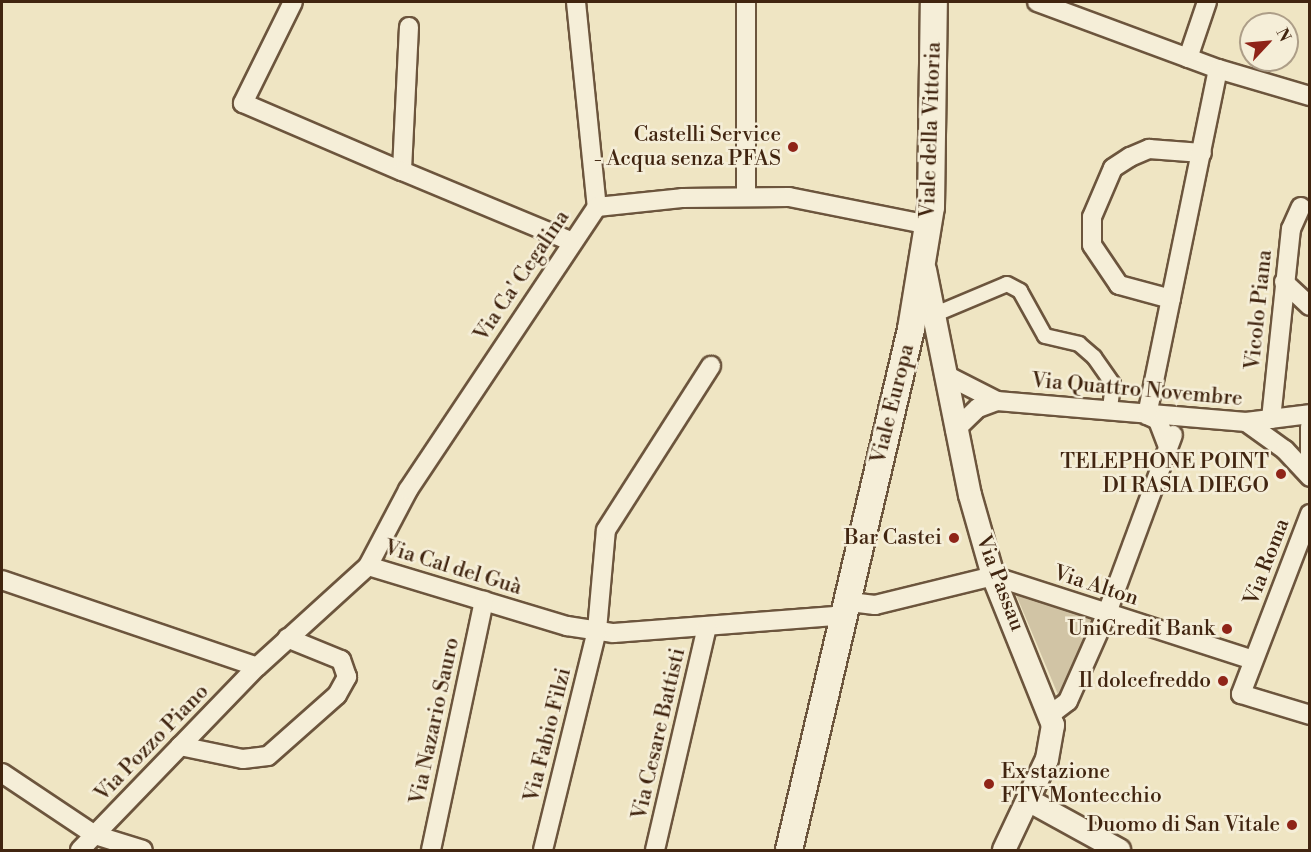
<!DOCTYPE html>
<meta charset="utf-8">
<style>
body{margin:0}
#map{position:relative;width:1311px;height:852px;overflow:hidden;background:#efe5c3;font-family:"Libre Bodoni",serif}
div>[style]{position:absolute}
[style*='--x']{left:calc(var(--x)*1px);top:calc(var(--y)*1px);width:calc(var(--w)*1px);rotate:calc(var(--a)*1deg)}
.green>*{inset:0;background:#d1c4a5}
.roads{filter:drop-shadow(2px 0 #6c553d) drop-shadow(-2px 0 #6c553d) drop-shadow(0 2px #6c553d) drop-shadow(0 -2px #6c553d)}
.pedestrian>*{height:14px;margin:-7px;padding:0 7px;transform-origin:7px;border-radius:7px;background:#f5eed8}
.minor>*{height:18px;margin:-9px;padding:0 9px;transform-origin:9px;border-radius:9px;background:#f5eed8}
.tertiary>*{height:22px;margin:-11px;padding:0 11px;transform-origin:11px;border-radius:11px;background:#f5eed8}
.secondary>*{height:26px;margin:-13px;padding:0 13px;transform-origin:13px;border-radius:13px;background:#f5eed8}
.dots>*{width:16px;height:16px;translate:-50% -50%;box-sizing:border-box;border:3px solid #f5eed8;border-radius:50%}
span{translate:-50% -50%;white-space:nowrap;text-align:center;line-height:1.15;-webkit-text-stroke:5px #f5eed8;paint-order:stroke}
.street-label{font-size:21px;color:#412510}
.poi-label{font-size:21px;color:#412510}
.right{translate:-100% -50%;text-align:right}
.left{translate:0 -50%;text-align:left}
.frame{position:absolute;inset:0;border:3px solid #412510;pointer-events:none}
.north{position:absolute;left:1239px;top:12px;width:60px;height:60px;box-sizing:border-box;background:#f5eed8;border:2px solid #ad9e88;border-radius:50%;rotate:64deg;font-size:16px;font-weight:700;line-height:24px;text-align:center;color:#412510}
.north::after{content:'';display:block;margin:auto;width:21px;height:27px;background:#8f2418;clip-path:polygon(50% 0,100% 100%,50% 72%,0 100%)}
</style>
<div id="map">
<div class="green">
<div style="clip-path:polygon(1015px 592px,1097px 618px,1059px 697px)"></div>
</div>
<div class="roads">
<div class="pedestrian">
<div style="--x:931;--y:316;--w:82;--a:-22.8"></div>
<div style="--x:1007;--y:284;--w:15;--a:28"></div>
<div style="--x:1020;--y:291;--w:51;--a:60.9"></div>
<div style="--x:1045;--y:336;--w:35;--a:13"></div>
<div style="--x:1079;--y:344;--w:20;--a:41"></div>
<div style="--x:1094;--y:357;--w:33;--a:55"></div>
<div style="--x:1113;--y:384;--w:26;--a:97"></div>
</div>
<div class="minor">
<div style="--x:293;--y:2;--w:113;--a:116.3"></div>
<div style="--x:243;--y:103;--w:173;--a:23.2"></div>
<div style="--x:576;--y:2;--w:206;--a:84.2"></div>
<div style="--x:1037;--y:2;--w:193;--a:20.3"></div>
<div style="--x:1218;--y:69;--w:96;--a:16.4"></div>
<div style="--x:409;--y:27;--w:144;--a:92.8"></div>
<div style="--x:402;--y:171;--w:182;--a:22.6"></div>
<div style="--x:1188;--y:58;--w:59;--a:-71.3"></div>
<div style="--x:746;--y:195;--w:193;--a:-90"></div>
<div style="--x:1284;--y:282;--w:35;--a:43"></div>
<div style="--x:1171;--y:299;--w:54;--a:-164.9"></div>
<div style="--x:1119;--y:285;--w:48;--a:-124"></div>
<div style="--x:1092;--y:245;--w:28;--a:-90"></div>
<div style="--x:1092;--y:217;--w:53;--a:-66.8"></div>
<div style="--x:1113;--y:168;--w:20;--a:-33"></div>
<div style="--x:1130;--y:157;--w:21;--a:-23"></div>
<div style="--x:1149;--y:149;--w:53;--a:4.3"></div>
<div style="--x:944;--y:374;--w:59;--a:27"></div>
<div style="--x:997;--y:401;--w:250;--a:4.8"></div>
<div style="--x:1246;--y:422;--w:64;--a:-7.1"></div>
<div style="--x:1271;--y:419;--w:191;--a:-84"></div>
<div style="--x:1291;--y:229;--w:24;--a:-66"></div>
<div style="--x:1246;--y:422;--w:48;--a:35.7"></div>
<div style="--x:1285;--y:450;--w:37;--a:47"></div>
<div style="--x:1310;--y:427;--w:30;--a:90"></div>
<div style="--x:955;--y:430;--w:32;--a:-44"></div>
<div style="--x:978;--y:408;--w:20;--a:-20"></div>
<div style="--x:1167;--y:444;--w:26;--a:-111"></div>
<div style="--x:1158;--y:420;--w:12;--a:-156"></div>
<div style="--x:1147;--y:415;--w:353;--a:-78.4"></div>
<div style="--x:1310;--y:514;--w:193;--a:111"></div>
<div style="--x:1241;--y:694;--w:72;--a:16.9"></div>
<div style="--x:368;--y:566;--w:86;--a:-62.2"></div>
<div style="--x:408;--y:490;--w:340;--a:-56.3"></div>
<div style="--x:597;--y:207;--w:85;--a:-6"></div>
<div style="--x:682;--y:198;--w:107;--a:-0.5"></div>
<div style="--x:789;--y:197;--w:143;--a:11.3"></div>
<div style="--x:2;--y:580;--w:269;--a:18.8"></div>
<div style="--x:850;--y:602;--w:25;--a:7"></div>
<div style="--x:875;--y:605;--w:122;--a:-13.8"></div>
<div style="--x:993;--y:576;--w:273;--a:17.9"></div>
<div style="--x:1051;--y:714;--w:21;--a:-37"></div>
<div style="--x:1068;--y:701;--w:96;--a:-66.1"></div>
<div style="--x:1107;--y:613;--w:190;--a:-69.7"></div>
<div style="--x:180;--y:746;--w:64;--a:11.7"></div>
<div style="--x:243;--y:759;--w:25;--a:-7"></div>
<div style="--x:268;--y:756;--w:92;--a:-41.5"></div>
<div style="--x:337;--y:695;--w:21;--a:-61"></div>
<div style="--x:347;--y:677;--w:18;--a:-109"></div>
<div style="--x:341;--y:660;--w:58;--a:-157.8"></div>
<div style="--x:2;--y:773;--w:112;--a:33.7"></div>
<div style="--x:95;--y:835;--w:50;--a:17.4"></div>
<div style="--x:80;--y:850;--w:255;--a:-46"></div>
<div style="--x:257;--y:667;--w:150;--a:-42.3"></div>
<div style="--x:368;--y:566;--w:208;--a:16.8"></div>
<div style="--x:567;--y:626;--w:47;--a:8.7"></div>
<div style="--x:613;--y:633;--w:223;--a:-4.4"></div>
<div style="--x:431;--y:850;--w:255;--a:-78"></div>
<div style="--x:543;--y:850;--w:227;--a:-76.2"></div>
<div style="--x:597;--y:630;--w:100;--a:-84.9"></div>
<div style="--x:606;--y:530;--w:195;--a:-57.4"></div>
<div style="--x:655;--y:850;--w:229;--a:-76.9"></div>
</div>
<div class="tertiary">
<div style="--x:925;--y:270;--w:229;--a:78.7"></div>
<div style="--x:970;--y:495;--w:84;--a:74.1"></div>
<div style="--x:993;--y:576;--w:161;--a:68.1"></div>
<div style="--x:1053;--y:725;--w:35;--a:100"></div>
<div style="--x:1047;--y:759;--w:101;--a:115.3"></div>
<div style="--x:1028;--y:800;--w:104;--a:28.8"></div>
</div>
<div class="secondary">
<div style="--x:789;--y:850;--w:535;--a:-76.82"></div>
<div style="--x:911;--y:329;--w:124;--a:-80.7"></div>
<div style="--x:931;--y:207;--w:205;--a:-89.2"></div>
</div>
</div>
<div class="dots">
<div style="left:793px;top:147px;background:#8f2418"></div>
<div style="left:1281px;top:474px;background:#8f2418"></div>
<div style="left:954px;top:538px;background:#8f2418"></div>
<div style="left:1227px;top:629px;background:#8f2418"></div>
<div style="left:1223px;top:681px;background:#8f2418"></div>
<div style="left:989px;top:784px;background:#8f2418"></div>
<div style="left:1292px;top:825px;background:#8f2418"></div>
</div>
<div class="street-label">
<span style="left:931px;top:130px;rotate:-88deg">Viale della Vittoria</span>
<span style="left:522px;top:276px;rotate:-56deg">Via Ca' Cegalina</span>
<span style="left:1259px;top:310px;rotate:-84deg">Vicolo Piana</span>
<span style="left:1137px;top:390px;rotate:5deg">Via Quattro Novembre</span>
<span style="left:893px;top:404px;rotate:-76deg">Viale Europa</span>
<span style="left:1267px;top:562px;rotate:-69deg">Via Roma</span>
<span style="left:453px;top:568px;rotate:17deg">Via Cal del Guà</span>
<span style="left:1000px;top:583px;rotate:69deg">Via Passau</span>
<span style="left:1096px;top:586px;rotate:18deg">Via Alton</span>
<span style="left:435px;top:721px;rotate:-78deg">Via Nazario Sauro</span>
<span style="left:659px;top:734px;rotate:-77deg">Via Cesare Battisti</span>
<span style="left:548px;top:735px;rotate:-76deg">Via Fabio Filzi</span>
<span style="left:152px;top:743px;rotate:-46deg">Via Pozzo Piano</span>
</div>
<div class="poi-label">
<span class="right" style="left:781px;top:147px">Castelli Service<br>- Acqua senza PFAS</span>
<span class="right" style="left:1269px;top:474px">TELEPHONE POINT<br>DI RASIA DIEGO</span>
<span class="right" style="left:942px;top:538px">Bar Castei</span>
<span class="right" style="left:1215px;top:629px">UniCredit Bank</span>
<span class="right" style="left:1211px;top:681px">Il dolcefreddo</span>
<span class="left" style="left:1001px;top:784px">Ex stazione<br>FTV Montecchio</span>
<span class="right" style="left:1280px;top:825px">Duomo di San Vitale</span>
</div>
<div class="frame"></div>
<div class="north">N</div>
</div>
